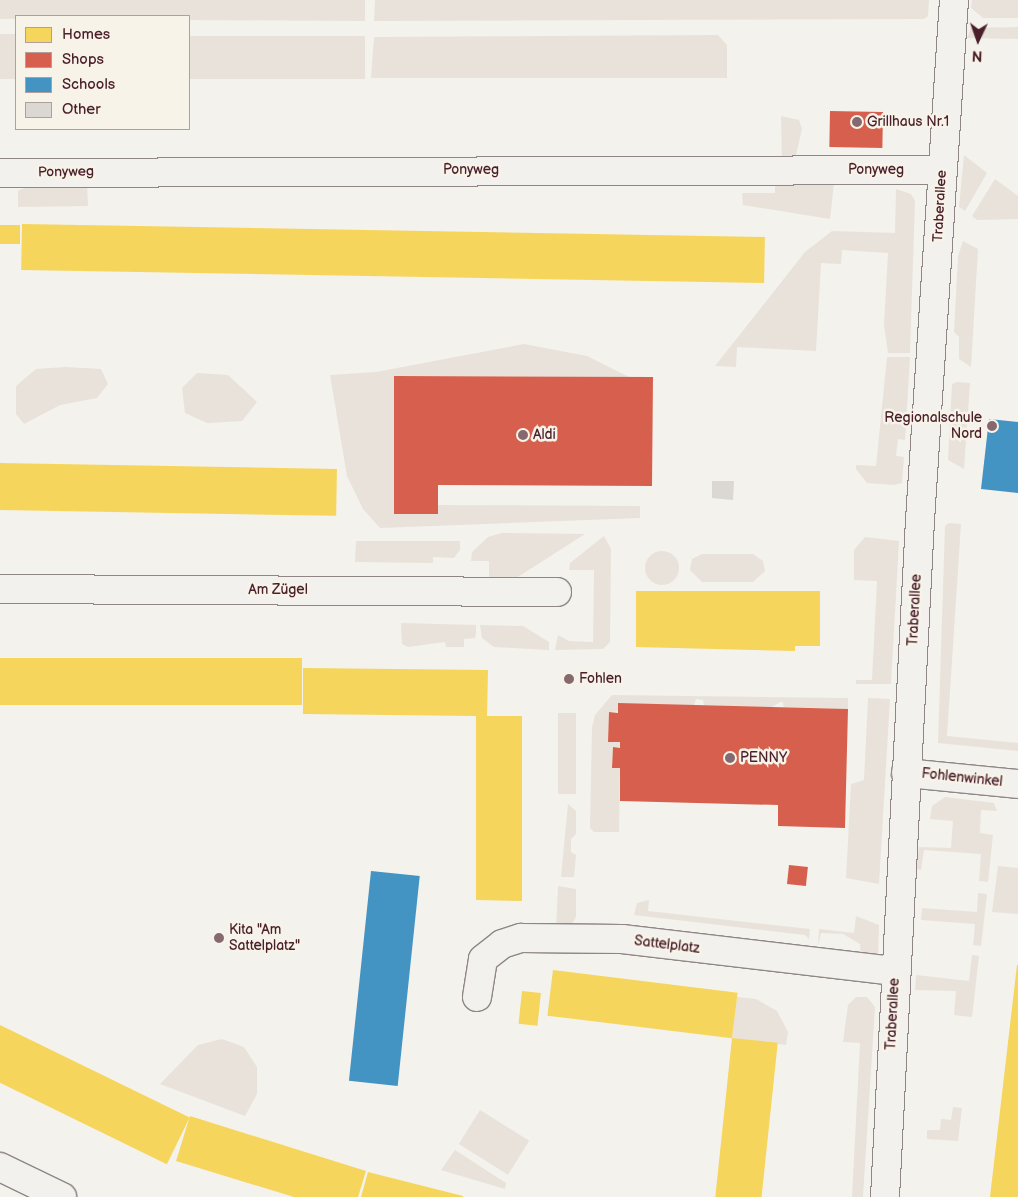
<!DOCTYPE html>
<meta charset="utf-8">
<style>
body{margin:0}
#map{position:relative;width:1018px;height:1197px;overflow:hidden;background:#f4f2ec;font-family:"Balsamiq Sans",sans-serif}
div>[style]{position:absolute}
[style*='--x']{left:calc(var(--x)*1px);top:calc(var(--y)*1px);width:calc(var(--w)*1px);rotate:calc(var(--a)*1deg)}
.green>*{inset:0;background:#e8e2da;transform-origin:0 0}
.round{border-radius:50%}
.homes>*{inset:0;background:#f6d55c;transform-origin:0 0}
.shops>*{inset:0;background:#d6604d;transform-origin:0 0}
.schools>*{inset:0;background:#4393c3;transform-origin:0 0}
.building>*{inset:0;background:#dbd7d3}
.roads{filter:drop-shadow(1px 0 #8f8685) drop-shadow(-1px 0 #8f8685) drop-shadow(0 1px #8f8685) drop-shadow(0 -1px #8f8685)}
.street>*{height:28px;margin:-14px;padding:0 14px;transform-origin:14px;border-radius:14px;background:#f2f1ed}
.dots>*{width:14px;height:14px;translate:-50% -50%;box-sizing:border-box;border:2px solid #f7f3e8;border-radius:50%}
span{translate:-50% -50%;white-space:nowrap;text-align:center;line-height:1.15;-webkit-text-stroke:5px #f7f3e8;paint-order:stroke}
.poi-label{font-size:14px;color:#4a1f2b}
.left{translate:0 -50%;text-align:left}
.right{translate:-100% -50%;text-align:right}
.street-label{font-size:14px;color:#4a1f2b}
.legend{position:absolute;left:15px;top:15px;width:175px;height:115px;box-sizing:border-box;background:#f7f3e8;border:1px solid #b29e9c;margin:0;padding:6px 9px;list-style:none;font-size:15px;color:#4a1f2b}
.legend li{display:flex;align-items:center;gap:10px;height:25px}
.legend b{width:25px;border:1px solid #b29e9c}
.north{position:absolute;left:953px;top:15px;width:50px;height:50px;-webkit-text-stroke:4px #f7f3e8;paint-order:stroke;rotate:183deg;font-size:14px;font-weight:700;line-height:20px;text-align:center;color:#4a1f2b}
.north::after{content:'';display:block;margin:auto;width:18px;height:22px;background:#4a1f2b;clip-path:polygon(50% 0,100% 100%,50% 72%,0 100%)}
</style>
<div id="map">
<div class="green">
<div style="clip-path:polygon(0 0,365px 0,365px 21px,189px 20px,189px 16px,0 19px)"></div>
<div style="clip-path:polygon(375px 0,929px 0,928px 16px,924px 19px,374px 21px)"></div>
<div style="clip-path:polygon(972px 0,1018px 0,1018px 18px,983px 18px,971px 8px)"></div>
<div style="clip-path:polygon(1018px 27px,1018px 39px,967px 38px,971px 28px)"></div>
<div style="left:0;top:34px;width:16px;height:45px"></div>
<div style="clip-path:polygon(718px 35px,727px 45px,727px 78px,371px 78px,374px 37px)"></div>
<div style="left:189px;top:36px;width:176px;height:43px"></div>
<div style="clip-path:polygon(781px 116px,799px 120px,802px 129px,795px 159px,782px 165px)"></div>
<div style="clip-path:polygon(964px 155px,987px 173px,965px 211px,959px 207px)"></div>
<div style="clip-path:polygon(995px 179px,1018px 196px,1018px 219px,977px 220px,972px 216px)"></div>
<div style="clip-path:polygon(87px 183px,88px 206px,18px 207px,18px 191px,33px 184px)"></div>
<div style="clip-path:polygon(775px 183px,834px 183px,830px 219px,743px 205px,742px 193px,775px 193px)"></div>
<div style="clip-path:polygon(896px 189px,911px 194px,915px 201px,910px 353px,888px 353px,884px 325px,888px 253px,842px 250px,841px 264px,821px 263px,816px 351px,737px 347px,736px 367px,715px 366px,805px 252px,832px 231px,895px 233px)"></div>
<div style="clip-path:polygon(963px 241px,978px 249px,971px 367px,959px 359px,959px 337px,954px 332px,958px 256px)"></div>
<div style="clip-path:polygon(524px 344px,587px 356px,629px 377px,394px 376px,394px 513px,438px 505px,640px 506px,640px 518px,380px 528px,363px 509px,347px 476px,330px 375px,376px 372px)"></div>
<div style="clip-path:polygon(887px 357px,910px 357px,905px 440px,898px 439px,896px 456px,904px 457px,902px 483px,894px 485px,867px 483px,856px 469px,856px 465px,876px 466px)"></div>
<div style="clip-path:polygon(66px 367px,101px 369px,108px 384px,97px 398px,60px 405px,24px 424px,16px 414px,16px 386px,36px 369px)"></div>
<div style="clip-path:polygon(197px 373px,228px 375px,257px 402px,242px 421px,207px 423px,185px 413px,182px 388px)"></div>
<div style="clip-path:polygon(957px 382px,970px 383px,964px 469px,948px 460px,952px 384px)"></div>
<div style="clip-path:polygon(949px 523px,961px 524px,947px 736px,1018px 743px,1018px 751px,938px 743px,945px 526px)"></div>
<div style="clip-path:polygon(502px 533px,585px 534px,513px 580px,489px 580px,489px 561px,471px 561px,472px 552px,488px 537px)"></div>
<div style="clip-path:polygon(604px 536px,611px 549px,610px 642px,603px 649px,555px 650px,558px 635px,569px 641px,593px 642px,594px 570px,569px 570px,570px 563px)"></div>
<div style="clip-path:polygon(865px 537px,899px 541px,891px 684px,856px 684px,856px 680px,872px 680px,877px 581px,854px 580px,854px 550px)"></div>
<div style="clip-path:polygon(356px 541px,460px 541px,460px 550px,454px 558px,433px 557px,433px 563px,355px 562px)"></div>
<div class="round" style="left:645px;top:551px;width:34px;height:34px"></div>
<div style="clip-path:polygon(702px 554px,753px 554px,763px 561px,765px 571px,753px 582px,702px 582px,690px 570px,692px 559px)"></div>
<div style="clip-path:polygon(401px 623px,476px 625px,476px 633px,475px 638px,464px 639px,464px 647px,446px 647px,445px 642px,408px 647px,402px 644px)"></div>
<div style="clip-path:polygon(480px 625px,523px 626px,549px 642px,549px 650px,494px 647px,482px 638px)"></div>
<div style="clip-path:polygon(612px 695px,848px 698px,848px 709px,784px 707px,782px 701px,772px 707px,704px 705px,703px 700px,696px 699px,694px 705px,609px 712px,608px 742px,620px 742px,620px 748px,613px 748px,612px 767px,620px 768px,619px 832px,594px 832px,590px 828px,592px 728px,595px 715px)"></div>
<div style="clip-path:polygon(868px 698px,890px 699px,879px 884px,846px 878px,851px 784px,864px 780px)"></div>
<div style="left:558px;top:713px;width:18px;height:81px"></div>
<div style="clip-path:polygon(945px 797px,994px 803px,997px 811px,981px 810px,980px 833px,993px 835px,988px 882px,979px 881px,981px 854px,924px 850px,921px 870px,916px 869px,919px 847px,951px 848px,953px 821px,930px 819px,932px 806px)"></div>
<div style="clip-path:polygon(568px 804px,576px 811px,576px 834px,571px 839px,571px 852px,576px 855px,574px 877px,561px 877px)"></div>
<div style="clip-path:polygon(998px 866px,1018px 868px,1018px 914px,992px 912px)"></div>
<div style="clip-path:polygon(558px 886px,576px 889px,576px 917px,570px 927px,556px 929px)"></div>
<div style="clip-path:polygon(978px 893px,987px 894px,981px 946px,973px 945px,975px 924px,921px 920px,922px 908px,977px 912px)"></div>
<div style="clip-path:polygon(649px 900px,648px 911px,810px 929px,809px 939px,805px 935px,634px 915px,637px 903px)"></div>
<div style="clip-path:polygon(856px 916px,879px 925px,878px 956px,861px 958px,860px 944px,843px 934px,821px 933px,818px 946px,819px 929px,854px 933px)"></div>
<div style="clip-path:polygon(972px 955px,979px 956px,972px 1017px,954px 1015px,956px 991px,915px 990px,916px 975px,969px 981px)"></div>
<div style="clip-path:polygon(737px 997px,756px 999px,777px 1011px,788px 1032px,786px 1045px,732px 1038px)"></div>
<div style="clip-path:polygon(856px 997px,867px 997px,875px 1007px,863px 1197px,852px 1197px,860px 1043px,843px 1042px,848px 1005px)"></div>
<div style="clip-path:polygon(222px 1039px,244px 1047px,257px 1067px,257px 1094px,245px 1116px,160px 1084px,198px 1045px)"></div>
<div style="clip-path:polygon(953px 1107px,962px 1108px,958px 1141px,927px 1139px,927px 1130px,940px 1130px,941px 1119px,951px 1120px)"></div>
<div style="left:480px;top:1110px;width:58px;height:40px;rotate:32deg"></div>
<div style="clip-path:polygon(455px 1150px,506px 1183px,505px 1189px,441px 1170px)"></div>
</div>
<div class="homes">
<div style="left:22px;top:224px;width:743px;height:46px;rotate:1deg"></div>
<div style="left:0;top:225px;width:20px;height:19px"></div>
<div style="left:0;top:463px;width:337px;height:47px;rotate:1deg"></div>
<div style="clip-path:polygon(636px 591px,820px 591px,820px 646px,795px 646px,795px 651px,636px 647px)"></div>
<div style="left:0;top:658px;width:302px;height:47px"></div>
<div style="clip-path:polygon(303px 668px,488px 670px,487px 716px,522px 716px,522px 901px,476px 900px,476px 716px,303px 714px)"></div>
<div style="clip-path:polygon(1018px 965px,1018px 1197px,990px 1197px,1017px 965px)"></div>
<div style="left:553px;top:970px;width:186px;height:46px;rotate:7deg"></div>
<div style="left:522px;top:991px;width:19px;height:33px;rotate:6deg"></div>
<div style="left:0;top:1025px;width:211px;height:52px;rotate:26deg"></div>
<div style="left:732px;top:1038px;width:46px;height:160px;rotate:6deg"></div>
<div style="clip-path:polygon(190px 1116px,366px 1171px,358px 1197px,294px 1197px,176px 1161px)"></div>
<div style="clip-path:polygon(368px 1172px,463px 1196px,463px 1197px,361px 1197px)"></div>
</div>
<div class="shops">
<div style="left:830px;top:111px;width:53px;height:36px;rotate:1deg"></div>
<div style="clip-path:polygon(394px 376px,653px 377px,652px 486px,438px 485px,438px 514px,394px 514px)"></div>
<div style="clip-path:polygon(618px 703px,848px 709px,845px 828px,778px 826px,778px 805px,620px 801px,620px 768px,612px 768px,613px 747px,620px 748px,620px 742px,608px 742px,609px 712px,618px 713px)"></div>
<div style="left:789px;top:865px;width:19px;height:19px;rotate:6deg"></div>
</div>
<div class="schools">
<div style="clip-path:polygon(989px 419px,1018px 422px,1018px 493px,981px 489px)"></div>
<div style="left:371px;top:871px;width:49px;height:211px;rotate:6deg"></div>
</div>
<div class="building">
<div style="clip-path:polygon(712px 481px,734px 481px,733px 500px,712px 498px)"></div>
</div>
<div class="roads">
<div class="street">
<div style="--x:0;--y:173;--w:942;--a:-0.18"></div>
<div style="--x:0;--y:589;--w:557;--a:0.31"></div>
<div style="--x:906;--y:773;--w:113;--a:5.6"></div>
<div style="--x:477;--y:997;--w:38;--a:-81"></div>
<div style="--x:483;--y:959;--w:24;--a:-38"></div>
<div style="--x:502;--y:944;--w:20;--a:-18"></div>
<div style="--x:521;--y:938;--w:101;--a:0.6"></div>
<div style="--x:622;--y:939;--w:275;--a:6.7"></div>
<div style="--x:0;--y:1167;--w:69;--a:25.8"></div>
<div style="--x:885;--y:1197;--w:678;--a:-87.04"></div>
<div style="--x:920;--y:520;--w:521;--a:-86.26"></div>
</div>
</div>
<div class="dots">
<div style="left:857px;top:122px;background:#86696f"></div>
<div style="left:992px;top:426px;background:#86696f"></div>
<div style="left:523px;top:435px;background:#86696f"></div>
<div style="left:569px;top:679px;background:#86696f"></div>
<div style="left:730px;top:758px;background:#86696f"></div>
<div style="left:219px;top:938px;background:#86696f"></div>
</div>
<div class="poi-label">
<span class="left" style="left:867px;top:122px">Grillhaus Nr.1</span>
<span class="right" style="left:982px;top:426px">Regionalschule<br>Nord</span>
<span class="left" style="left:533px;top:435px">Aldi</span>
<span class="left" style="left:579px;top:679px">Fohlen</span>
<span class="left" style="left:740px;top:758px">PENNY</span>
<span class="left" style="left:229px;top:938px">Kita "Am<br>Sattelplatz"</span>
</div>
<div class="street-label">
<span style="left:471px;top:170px">Ponyweg</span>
<span style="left:876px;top:170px">Ponyweg</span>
<span style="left:66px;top:172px;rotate:-1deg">Ponyweg</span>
<span style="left:940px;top:206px;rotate:-87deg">Traberallee</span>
<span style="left:278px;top:590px">Am Zügel</span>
<span style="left:915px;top:610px;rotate:-87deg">Traberallee</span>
<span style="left:962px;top:778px;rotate:6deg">Fohlenwinkel</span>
<span style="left:667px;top:945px;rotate:7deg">Sattelplatz</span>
<span style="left:893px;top:1014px;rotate:-87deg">Traberallee</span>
</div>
<ul class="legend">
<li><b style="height:14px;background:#f6d55c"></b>Homes</li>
<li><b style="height:14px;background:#d6604d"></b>Shops</li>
<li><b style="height:14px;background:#4393c3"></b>Schools</li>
<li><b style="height:14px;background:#dbd7d3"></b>Other</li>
</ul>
<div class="north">N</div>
</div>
